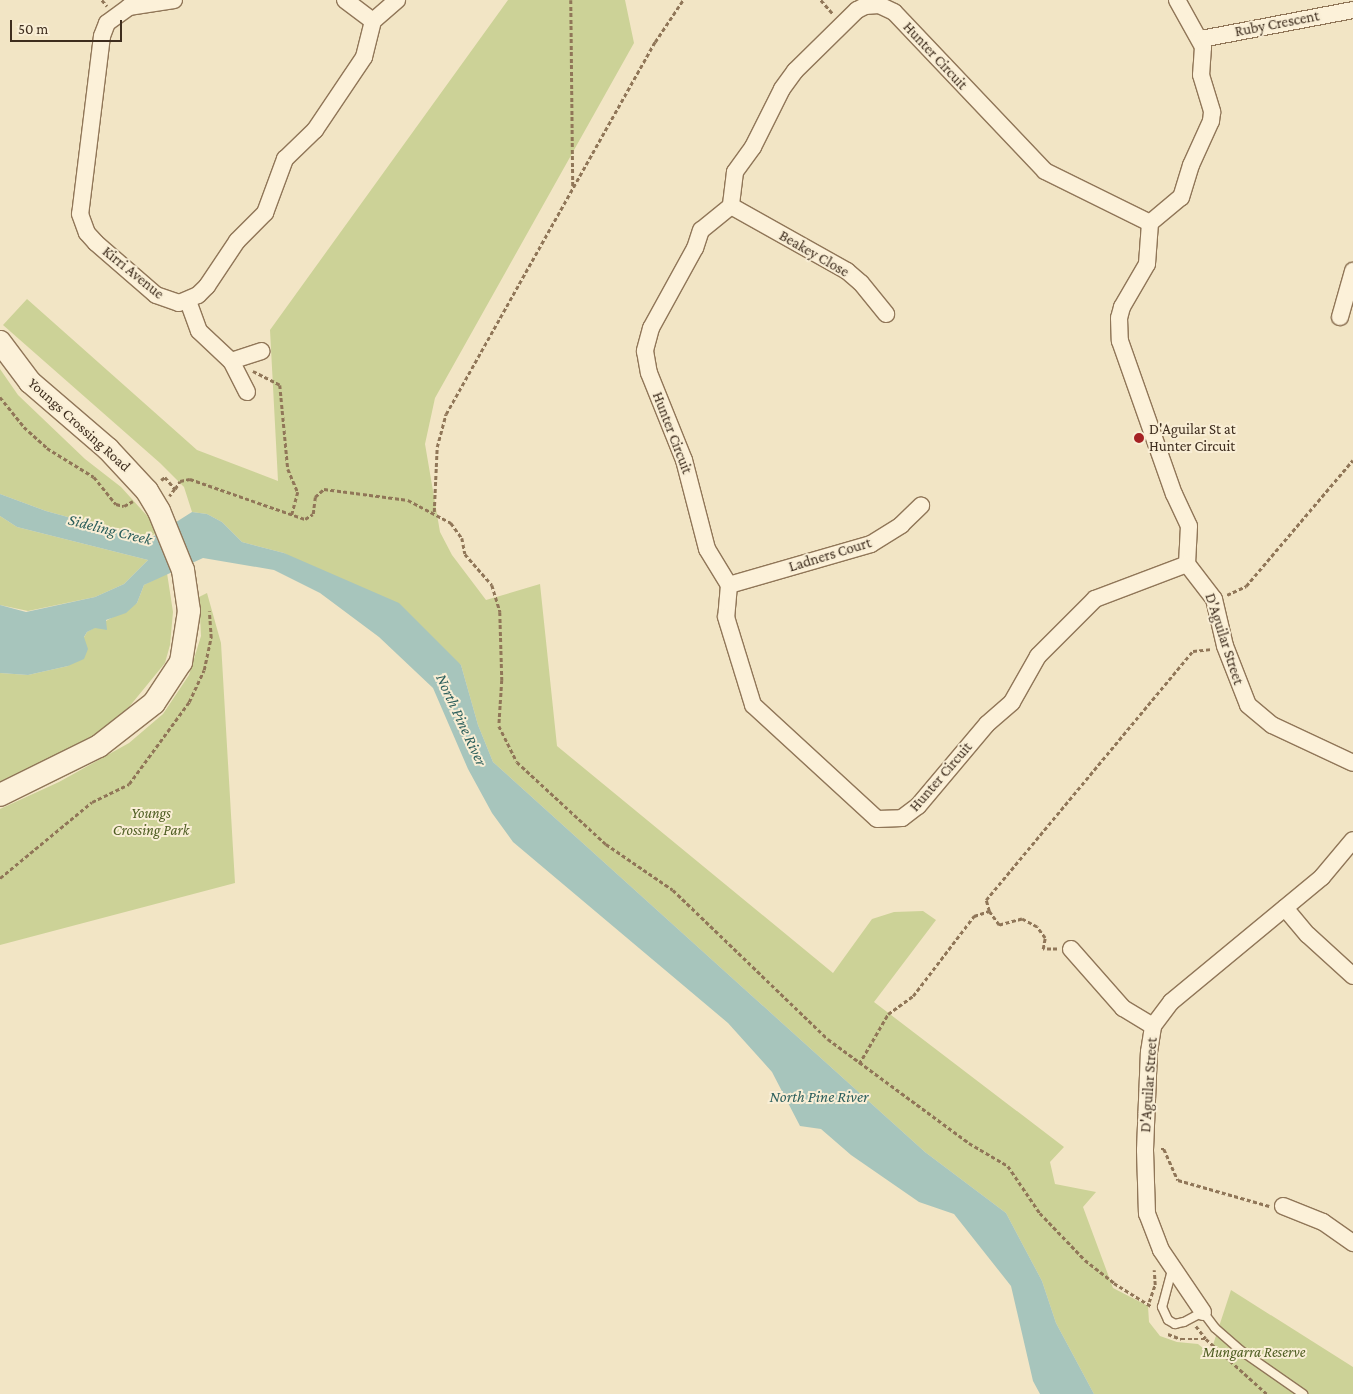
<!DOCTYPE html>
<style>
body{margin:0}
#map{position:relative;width:1353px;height:1394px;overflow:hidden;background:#f2e5c5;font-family:"Crimson Pro",serif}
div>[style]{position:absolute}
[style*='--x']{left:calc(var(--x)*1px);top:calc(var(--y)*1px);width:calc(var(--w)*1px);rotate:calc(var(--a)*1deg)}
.green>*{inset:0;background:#ccd297}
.water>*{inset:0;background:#a7c5bc}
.path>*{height:2.5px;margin-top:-1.25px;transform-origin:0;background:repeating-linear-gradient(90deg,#907658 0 4px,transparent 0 6.5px)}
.roads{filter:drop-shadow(1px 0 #907658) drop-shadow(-1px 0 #907658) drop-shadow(0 1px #907658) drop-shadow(0 -1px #907658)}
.service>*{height:8px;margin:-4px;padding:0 4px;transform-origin:4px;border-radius:4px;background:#fcf1d9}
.minor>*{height:16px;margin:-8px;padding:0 8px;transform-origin:8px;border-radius:8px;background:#fcf1d9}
.secondary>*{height:22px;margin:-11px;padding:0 11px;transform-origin:11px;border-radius:11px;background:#fcf1d9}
.dots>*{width:14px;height:14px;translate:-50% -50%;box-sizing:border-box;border:2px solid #f9eed5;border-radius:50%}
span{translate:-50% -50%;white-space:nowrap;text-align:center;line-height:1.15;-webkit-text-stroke:4px #f9eed5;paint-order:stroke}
.street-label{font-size:15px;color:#3e2d1e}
.poi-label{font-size:15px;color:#3e2d1e}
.left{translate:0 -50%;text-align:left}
.park-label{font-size:15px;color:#4e5d22;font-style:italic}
.water-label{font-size:16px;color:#2c5f5c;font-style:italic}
.scale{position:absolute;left:10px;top:20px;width:112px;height:22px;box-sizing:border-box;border:2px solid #3e2d1e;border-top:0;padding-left:6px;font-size:15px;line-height:18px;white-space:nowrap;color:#3e2d1e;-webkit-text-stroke:4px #f9eed5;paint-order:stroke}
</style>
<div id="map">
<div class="green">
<div style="clip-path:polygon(508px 0,625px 0,634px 43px,435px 398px,425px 444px,440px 532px,452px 555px,486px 600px,540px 584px,557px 746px,833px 973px,872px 919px,894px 912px,923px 911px,936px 920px,874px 1002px,1064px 1147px,1050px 1162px,1055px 1184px,1096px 1192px,1083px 1207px,1113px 1288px,1148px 1306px,1149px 1322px,1160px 1336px,1177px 1342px,1198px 1344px,1210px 1354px,1231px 1290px,1353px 1367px,1353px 1394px,1094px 1394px,1056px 1323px,1042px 1281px,1006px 1213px,925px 1152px,493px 762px,478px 725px,461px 665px,284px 553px,242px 542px,222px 522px,207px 514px,192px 512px,184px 487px,160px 463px,3px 325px,27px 299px,197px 450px,278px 481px,270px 330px)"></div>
<div style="clip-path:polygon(0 369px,18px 395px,85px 459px,121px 487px,150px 519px,158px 533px,144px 538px,46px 511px,0 494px)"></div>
<div style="clip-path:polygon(0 516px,17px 527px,148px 560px,124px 584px,95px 597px,28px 611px,0 605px)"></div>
<div style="clip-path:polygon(167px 573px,173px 612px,170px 645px,165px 663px,120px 718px,101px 732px,57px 758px,0 784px,0 673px,28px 675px,68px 666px,87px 632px,137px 603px,144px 585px)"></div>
<div style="clip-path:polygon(207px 593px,221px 643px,235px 883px,0 945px,0 809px,59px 782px,129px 743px,163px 714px,189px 675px,201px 636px,199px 597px)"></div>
</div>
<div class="water">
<div style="clip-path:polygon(0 494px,46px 511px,144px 538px,151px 538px,192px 512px,207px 514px,222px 522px,242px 542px,284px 553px,399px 603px,461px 665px,478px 725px,493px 762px,925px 1152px,1006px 1213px,1042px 1281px,1056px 1323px,1094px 1394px,1040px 1394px,1033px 1381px,1011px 1286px,954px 1214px,919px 1202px,851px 1155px,821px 1129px,800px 1126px,772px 1072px,728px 1023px,513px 842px,492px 813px,468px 769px,433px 688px,379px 637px,320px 593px,274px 570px,203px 558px,144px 585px,137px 603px,126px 613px,106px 620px,107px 630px,95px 628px,87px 632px,84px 637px,88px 649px,84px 659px,68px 666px,28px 675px,0 673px,0 605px,26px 612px,95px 597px,124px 584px,148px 560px,17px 527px,0 516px)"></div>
</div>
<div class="path">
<div style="--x:102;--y:0;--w:8;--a:50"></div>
<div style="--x:571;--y:0;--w:188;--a:89.4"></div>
<div style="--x:821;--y:0;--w:18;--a:49"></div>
<div style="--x:253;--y:371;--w:30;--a:27"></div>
<div style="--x:280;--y:385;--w:84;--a:84.6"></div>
<div style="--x:288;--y:469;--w:25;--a:67"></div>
<div style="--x:298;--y:492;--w:24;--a:105"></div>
<div style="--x:0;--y:397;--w:38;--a:51"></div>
<div style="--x:24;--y:427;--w:31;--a:42"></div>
<div style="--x:47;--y:448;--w:55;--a:31.7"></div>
<div style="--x:94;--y:477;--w:35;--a:51"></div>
<div style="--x:116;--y:504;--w:8;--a:14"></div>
<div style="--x:124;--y:506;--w:10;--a:-29"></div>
<div style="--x:161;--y:480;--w:5;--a:-37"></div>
<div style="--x:165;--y:477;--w:16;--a:50"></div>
<div style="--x:175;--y:489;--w:9;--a:126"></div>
<div style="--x:175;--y:489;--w:9;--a:-58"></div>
<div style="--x:180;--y:481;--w:10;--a:-11"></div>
<div style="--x:190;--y:479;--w:122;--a:19.2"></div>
<div style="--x:305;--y:519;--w:9;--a:-32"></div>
<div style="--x:313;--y:514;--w:17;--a:-83"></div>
<div style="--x:315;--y:497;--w:12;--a:-42"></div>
<div style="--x:324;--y:489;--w:85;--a:7.5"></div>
<div style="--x:408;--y:500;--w:49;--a:28.1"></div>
<div style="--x:451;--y:523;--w:19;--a:54"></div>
<div style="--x:462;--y:538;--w:16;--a:79"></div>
<div style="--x:465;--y:554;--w:41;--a:48.9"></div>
<div style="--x:492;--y:585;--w:28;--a:73"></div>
<div style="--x:500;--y:612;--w:68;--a:88.3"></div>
<div style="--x:502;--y:680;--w:46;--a:93.7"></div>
<div style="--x:499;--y:726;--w:40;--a:63.4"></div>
<div style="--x:517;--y:762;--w:121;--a:42.7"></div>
<div style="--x:606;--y:844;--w:81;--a:34.5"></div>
<div style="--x:673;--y:890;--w:215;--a:43.9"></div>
<div style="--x:828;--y:1039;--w:175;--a:36.4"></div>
<div style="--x:969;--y:1143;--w:45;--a:30.5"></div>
<div style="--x:1008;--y:1166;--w:57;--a:55.8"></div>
<div style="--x:1040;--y:1213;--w:65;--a:46.2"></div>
<div style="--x:1085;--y:1260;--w:37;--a:38"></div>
<div style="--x:1114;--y:1283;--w:44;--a:31.9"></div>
<div style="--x:434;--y:512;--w:65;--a:-87.4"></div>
<div style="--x:437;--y:447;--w:34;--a:-75"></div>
<div style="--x:446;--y:414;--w:427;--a:-60.7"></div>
<div style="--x:655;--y:42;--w:50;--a:-56.3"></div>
<div style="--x:1227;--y:595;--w:21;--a:-25"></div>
<div style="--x:1246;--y:586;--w:165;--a:-49.7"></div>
<div style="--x:0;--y:878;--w:119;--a:-39.6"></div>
<div style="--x:92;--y:802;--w:41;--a:-25.9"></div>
<div style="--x:129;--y:784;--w:102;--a:-53.8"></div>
<div style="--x:189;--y:702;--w:35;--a:-65"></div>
<div style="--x:204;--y:670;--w:33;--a:-78"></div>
<div style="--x:211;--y:638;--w:27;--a:-94"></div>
<div style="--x:1057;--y:949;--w:14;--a:180"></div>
<div style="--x:1043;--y:949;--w:11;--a:-80"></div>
<div style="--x:1045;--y:938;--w:14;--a:-126"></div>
<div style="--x:1037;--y:927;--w:17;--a:-152"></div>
<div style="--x:1022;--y:919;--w:24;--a:165"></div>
<div style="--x:999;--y:925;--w:17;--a:-126"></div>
<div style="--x:989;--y:911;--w:11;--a:-105"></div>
<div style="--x:986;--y:900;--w:324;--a:-50.3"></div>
<div style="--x:1193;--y:651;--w:18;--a:-6"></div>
<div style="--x:859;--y:1064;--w:58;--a:-59.9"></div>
<div style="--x:888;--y:1014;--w:31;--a:-36"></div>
<div style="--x:913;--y:996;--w:101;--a:-52.7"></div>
<div style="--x:974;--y:916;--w:16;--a:-18"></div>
<div style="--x:1161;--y:1149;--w:3;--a:0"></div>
<div style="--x:1164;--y:1149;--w:34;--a:66"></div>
<div style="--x:1178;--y:1180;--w:95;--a:15.9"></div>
<div style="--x:1149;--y:1302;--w:18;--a:-71"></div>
<div style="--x:1155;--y:1285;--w:15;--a:-94"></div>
<div style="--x:1196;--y:1326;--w:16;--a:52"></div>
<div style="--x:1206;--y:1339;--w:82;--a:42"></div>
<div style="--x:1168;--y:1334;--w:14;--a:21"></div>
<div style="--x:1181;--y:1339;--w:25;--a:0"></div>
</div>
<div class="roads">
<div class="service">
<div style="--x:1172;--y:1270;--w:38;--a:105"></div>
<div style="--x:1162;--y:1307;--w:14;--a:65"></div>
<div style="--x:1168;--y:1320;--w:8;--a:30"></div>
<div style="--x:1175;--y:1324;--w:9;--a:-13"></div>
<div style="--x:1184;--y:1322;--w:21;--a:-28"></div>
<div style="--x:1203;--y:1312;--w:20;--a:53"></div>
<div style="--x:1215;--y:1328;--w:33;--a:41"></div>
<div style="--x:1240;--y:1350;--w:77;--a:34.9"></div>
</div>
<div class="minor">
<div style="--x:174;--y:0;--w:46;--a:171.2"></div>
<div style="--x:129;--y:7;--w:27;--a:144"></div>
<div style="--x:107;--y:23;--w:14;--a:111"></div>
<div style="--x:102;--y:36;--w:179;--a:97"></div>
<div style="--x:80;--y:214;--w:20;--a:70"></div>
<div style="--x:87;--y:233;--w:13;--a:48"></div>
<div style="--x:96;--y:243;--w:79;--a:40.9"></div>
<div style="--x:156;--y:295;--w:24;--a:19"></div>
<div style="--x:179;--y:303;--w:21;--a:-23"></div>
<div style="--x:198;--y:295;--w:13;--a:-45"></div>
<div style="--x:207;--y:286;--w:54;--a:-56.3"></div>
<div style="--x:237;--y:241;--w:40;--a:-45"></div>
<div style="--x:265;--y:213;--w:58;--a:-69.7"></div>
<div style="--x:285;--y:159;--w:42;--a:-44"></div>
<div style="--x:315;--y:130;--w:88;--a:-56.1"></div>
<div style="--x:364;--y:57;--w:37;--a:-76"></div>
<div style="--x:373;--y:21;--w:32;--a:-41"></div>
<div style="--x:345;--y:0;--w:35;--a:37"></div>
<div style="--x:1177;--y:0;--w:54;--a:61"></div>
<div style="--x:1203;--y:47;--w:28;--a:94"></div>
<div style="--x:1201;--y:75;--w:39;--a:73"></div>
<div style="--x:1212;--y:112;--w:9;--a:96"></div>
<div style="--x:1211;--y:121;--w:48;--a:114.4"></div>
<div style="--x:1191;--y:165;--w:34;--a:107"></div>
<div style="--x:1181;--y:197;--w:40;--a:140"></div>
<div style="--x:1150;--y:223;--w:41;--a:94.2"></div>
<div style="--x:1147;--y:264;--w:50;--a:120.2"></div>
<div style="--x:1122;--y:307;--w:11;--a:105"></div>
<div style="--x:1119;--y:318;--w:23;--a:88"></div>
<div style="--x:1120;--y:341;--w:162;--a:70.6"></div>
<div style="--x:1174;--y:494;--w:35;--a:65"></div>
<div style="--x:1189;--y:526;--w:38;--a:93"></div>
<div style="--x:1187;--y:564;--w:44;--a:52.4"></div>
<div style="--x:1214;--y:599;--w:48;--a:76.8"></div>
<div style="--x:1225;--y:646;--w:63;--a:68.7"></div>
<div style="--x:1248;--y:705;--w:31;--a:40"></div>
<div style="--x:1272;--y:725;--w:89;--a:25.1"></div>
<div style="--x:1201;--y:39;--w:155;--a:-10.8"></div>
<div style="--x:731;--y:206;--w:133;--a:29.3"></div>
<div style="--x:847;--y:271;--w:18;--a:41"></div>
<div style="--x:861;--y:283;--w:40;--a:51"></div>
<div style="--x:1150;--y:223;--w:117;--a:-153.7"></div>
<div style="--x:1045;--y:171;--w:219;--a:-133.5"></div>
<div style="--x:894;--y:12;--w:17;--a:-155"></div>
<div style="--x:879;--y:5;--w:14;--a:176"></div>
<div style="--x:865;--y:6;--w:9;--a:153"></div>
<div style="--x:857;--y:10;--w:87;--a:135.5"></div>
<div style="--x:795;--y:71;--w:22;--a:126"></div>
<div style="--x:782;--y:89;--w:65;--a:116.6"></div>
<div style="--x:753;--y:147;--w:31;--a:126"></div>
<div style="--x:735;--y:172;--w:34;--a:97"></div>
<div style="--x:731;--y:206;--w:38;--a:141"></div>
<div style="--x:701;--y:230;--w:19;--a:108"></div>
<div style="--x:695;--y:248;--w:91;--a:118.8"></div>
<div style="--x:651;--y:328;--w:24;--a:105"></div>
<div style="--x:645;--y:351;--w:22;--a:80"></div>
<div style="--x:649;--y:373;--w:94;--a:68.1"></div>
<div style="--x:684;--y:460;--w:92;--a:75.5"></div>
<div style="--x:707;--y:549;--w:42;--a:58.6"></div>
<div style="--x:729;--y:585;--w:32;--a:95"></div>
<div style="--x:726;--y:617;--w:92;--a:72.9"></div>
<div style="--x:753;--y:705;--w:168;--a:42.6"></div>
<div style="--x:877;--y:819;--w:25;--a:-2"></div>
<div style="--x:902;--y:818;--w:20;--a:-37"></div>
<div style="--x:918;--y:806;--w:107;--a:-49.9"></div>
<div style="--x:987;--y:724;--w:33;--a:-41"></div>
<div style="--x:1012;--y:702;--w:53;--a:-60.5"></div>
<div style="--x:1038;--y:656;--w:81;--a:-45"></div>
<div style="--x:1095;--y:599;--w:98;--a:-20.8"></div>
<div style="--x:188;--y:301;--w:32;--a:70"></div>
<div style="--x:199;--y:331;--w:44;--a:43.2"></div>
<div style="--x:1340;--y:317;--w:48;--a:-74.2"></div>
<div style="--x:247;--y:392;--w:35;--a:-117"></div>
<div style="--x:231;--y:361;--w:32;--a:-18"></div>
<div style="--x:729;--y:585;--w:148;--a:-16.1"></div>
<div style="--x:871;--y:544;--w:36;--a:-32"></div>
<div style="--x:901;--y:525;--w:28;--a:-44"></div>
<div style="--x:1285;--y:908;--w:35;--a:50"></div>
<div style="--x:1308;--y:935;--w:61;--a:42.3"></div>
<div style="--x:1071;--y:949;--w:79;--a:48.6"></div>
<div style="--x:1123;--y:1008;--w:35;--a:31"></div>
<div style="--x:1283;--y:1206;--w:43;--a:21.8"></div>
<div style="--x:1323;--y:1222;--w:37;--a:35"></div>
<div style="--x:1203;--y:1312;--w:75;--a:-124.1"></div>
<div style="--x:1161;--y:1250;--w:39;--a:-111"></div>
<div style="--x:1147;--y:1214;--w:64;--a:-91.8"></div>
<div style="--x:1145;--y:1150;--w:98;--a:-87.7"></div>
<div style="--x:1149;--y:1052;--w:26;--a:-81"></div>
<div style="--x:1153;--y:1026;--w:30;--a:-53"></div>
<div style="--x:1171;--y:1002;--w:196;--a:-39.6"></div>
<div style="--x:1322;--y:877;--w:48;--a:-50"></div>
</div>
<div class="secondary">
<div style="--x:0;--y:342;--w:50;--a:53.1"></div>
<div style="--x:30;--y:382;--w:103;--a:40.7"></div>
<div style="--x:108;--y:449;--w:57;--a:47.1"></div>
<div style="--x:147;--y:491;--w:23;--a:59"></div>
<div style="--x:159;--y:511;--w:64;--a:67.9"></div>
<div style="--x:183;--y:570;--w:41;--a:81.7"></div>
<div style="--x:189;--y:611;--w:52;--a:98.9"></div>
<div style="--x:181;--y:662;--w:49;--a:123.4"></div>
<div style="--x:154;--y:703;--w:70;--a:142"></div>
<div style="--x:99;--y:746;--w:110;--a:153.7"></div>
</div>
</div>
<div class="dots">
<div style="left:1139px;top:438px;background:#a52224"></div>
</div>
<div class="street-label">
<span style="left:1277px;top:24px;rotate:-11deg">Ruby Crescent</span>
<span style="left:935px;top:56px;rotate:47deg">Hunter Circuit</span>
<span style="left:814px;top:254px;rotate:30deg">Beakey Close</span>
<span style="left:133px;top:273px;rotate:39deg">Kirri Avenue</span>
<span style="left:79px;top:425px;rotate:42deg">Youngs Crossing Road</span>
<span style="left:672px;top:433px;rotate:69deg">Hunter Circuit</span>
<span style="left:830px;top:555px;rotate:-17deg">Ladners Court</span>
<span style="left:1224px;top:639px;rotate:72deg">D'Aguilar Street</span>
<span style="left:941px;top:777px;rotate:-49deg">Hunter Circuit</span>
<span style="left:1149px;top:1085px;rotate:-86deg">D'Aguilar Street</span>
</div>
<div class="poi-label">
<span class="left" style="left:1149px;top:438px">D'Aguilar St at<br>Hunter Circuit</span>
</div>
<div class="park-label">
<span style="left:151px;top:822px">Youngs<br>Crossing Park</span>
<span style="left:1254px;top:1353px">Mungarra Reserve</span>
</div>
<div class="water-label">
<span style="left:110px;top:530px;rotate:14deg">Sideling Creek</span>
<span style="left:461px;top:720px;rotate:65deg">North Pine River</span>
<span style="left:819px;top:1097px">North Pine River</span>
</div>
<div class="scale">50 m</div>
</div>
